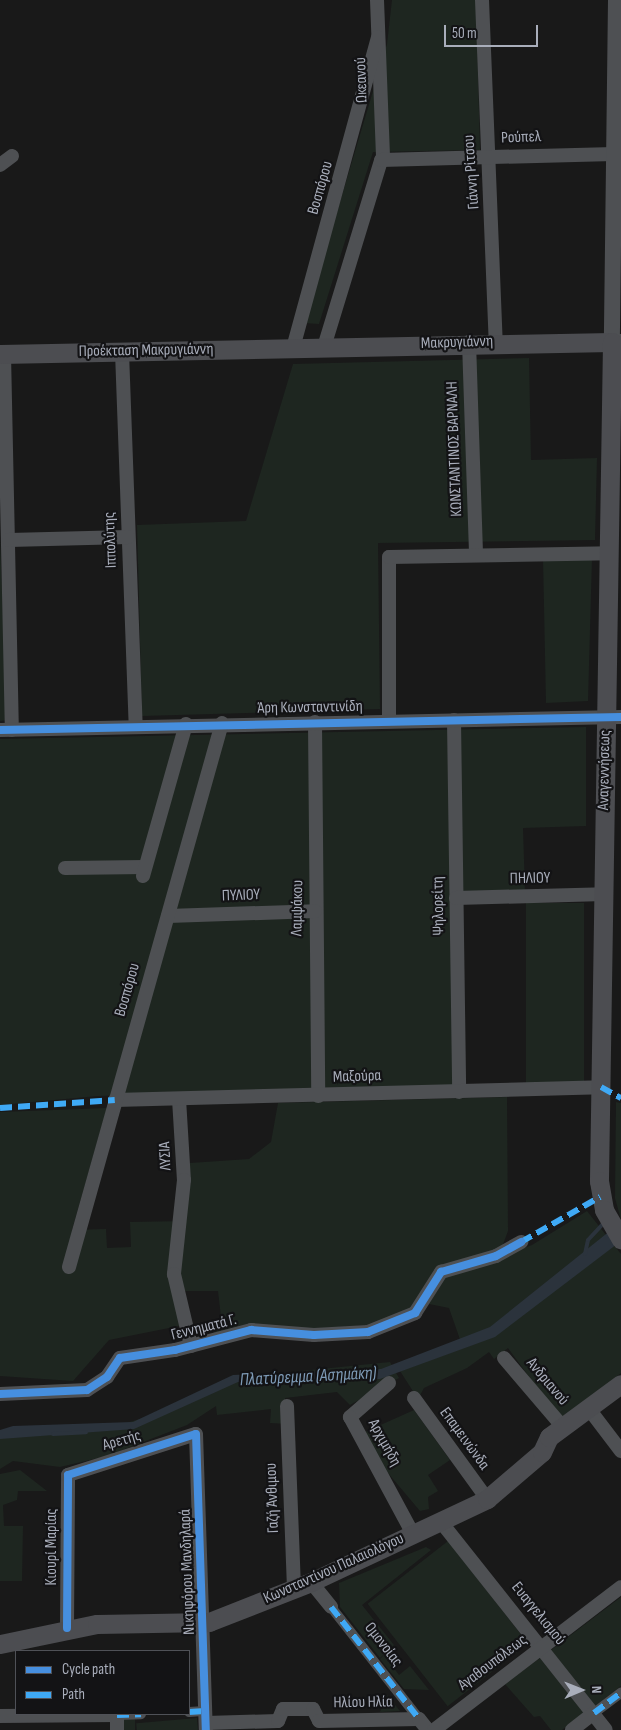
<!DOCTYPE html>
<meta charset="utf-8">
<style>
body{margin:0}
#map{position:relative;width:621px;height:1730px;overflow:hidden;background:#191919;font-family:"Sofia Sans Condensed",sans-serif}
div>[style]{position:absolute}
[style*='--x']{left:calc(var(--x)*1px);top:calc(var(--y)*1px);width:calc(var(--w)*1px);rotate:calc(var(--a)*1deg)}
.green>*{inset:0;background:#1e2620;transform-origin:0 0}
.water>*{inset:0;background:#2b333c}
.stream>*{height:4px;margin:-2px;padding:0 2px;transform-origin:2px;border-radius:2px;background:#2b333c}
.pedestrian>*{height:10px;margin:-5px;padding:0 5px;transform-origin:5px;border-radius:5px;background:#4e5053}
.minor>*{height:14px;margin:-7px;padding:0 7px;transform-origin:7px;border-radius:7px;background:#4e5053}
.tertiary>*{height:16px;margin:-8px;padding:0 8px;transform-origin:8px;border-radius:8px;background:#4e5053}
.secondary>*{height:19px;margin:-9.5px;padding:0 9.5px;transform-origin:9.5px;border-radius:9.5px;background:#4c4d51}
.quiet>*{height:6px;margin-top:-3px;transform-origin:0;background:repeating-linear-gradient(90deg,#3fa9f5 0 12px,transparent 0 18px)}
.cycleway>*{height:8px;margin:-4px;padding:0 4px;transform-origin:4px;border-radius:4px;background:#468fdf}
span{translate:-50% -50%;white-space:nowrap;text-align:center;line-height:1.15;-webkit-text-stroke:4.5px #131315;paint-order:stroke}
.street-label{font-size:16px;color:#a9aebb}
.water-label{font-size:18px;color:#7e9bb7;font-style:italic}
.legend{position:absolute;left:15px;top:1650px;width:175px;height:65px;box-sizing:border-box;background:#131315;border:1px solid #4f5157;margin:0;padding:6px 9px;list-style:none;font-size:15px;color:#a9aebb}
.legend li{display:flex;align-items:center;gap:10px;height:25px}
.legend b{width:25px;border:1px solid #4f5157}
.north{position:absolute;left:556px;top:1665px;width:50px;height:50px;-webkit-text-stroke:4px #131315;paint-order:stroke;rotate:89deg;font-size:14px;font-weight:700;line-height:20px;text-align:center;color:#a9aebb}
.north::after{content:'';display:block;margin:auto;width:18px;height:22px;background:#a9aebb;clip-path:polygon(50% 0,100% 100%,50% 72%,0 100%)}
.scale{position:absolute;left:444px;top:25px;width:94px;height:22px;box-sizing:border-box;border:2px solid #a9aebb;border-top:0;padding-left:6px;font-size:15px;line-height:18px;white-space:nowrap;color:#a9aebb;-webkit-text-stroke:4px #131315;paint-order:stroke}
</style>
<div id="map">
<div class="green">
<div style="clip-path:polygon(392px 0,476px 0,480px 150px,373px 152px,319px 324px,304px 323px,387px 44px)"></div>
<div style="clip-path:polygon(529px 358px,531px 460px,597px 458px,595px 540px,378px 543px,380px 709px,142px 716px,137px 525px,246px 521px,293px 364px)"></div>
<div style="clip-path:polygon(0 539px,7px 720px,0 721px)"></div>
<div style="clip-path:polygon(543px 558px,592px 558px,588px 701px,546px 703px)"></div>
<div style="clip-path:polygon(586px 727px,586px 826px,523px 828px,525px 891px,450px 893px,453px 1085px,98px 1096px,0 1105px,0 739px)"></div>
<div style="left:526px;top:903px;width:58px;height:180px"></div>
<div style="clip-path:polygon(507px 1097px,508px 1231px,502px 1247px,432px 1274px,416px 1306px,374px 1325px,214px 1334px,211px 1323px,221px 1317px,218px 1291px,183px 1291px,184px 1325px,109px 1340px,73px 1381px,0 1376px,0 1112px,107px 1108px,72px 1230px,106px 1229px,107px 1248px,131px 1247px,130px 1222px,186px 1221px,190px 1163px,249px 1159px,271px 1142px,278px 1103px)"></div>
<div style="clip-path:polygon(616px 1102px,621px 1103px,621px 1220px,615px 1198px)"></div>
<div style="clip-path:polygon(587px 1211px,621px 1254px,621px 1373px,562px 1422px,508px 1348px,494px 1359px,489px 1352px,467px 1368px,424px 1388px,418px 1399px,400px 1371px,463px 1348px,449px 1308px,429px 1304px,436px 1281px,532px 1245px)"></div>
<div style="clip-path:polygon(390px 1362px,399px 1378px,350px 1405px,337px 1392px,285px 1398px,288px 1424px,270px 1423px,271px 1409px,217px 1415px,216px 1406px,187px 1425px,107px 1456px,60px 1467px,13px 1461px,0 1469px,0 1437px,99px 1431px,160px 1413px,242px 1377px)"></div>
<div style="clip-path:polygon(414px 1410px,450px 1460px,428px 1475px,438px 1491px,428px 1497px,429px 1509px,420px 1511px,382px 1466px,365px 1432px)"></div>
<div style="clip-path:polygon(20px 1470px,47px 1491px,18px 1491px,17px 1500px,3px 1505px,4px 1526px,23px 1526px,22px 1581px,0 1581px,0 1474px)"></div>
<div style="left:448px;top:1541px;width:130px;height:102px;rotate:52deg"></div>
<div style="clip-path:polygon(426px 1547px,431px 1550px,362px 1605px,394px 1645px,380px 1658px,340px 1607px,339px 1583px)"></div>
<div style="clip-path:polygon(621px 1597px,621px 1686px,595px 1706px,551px 1650px)"></div>
<div style="clip-path:polygon(384px 1655px,399px 1675px,410px 1666px,429px 1690px,404px 1689px,380px 1659px)"></div>
<div style="clip-path:polygon(540px 1658px,585px 1713px,562px 1730px,551px 1730px,540px 1716px,534px 1717px,505px 1684px)"></div>
<div style="clip-path:polygon(387px 1695px,400px 1711px,380px 1712px)"></div>
<div style="left:197px;top:1718px;width:12px;height:61px;rotate:85deg"></div>
<div style="left:120px;top:1719px;width:15px;height:11px"></div>
</div>
<div class="water">
<div style="clip-path:polygon(621px 1222px,621px 1241px,495px 1337px,380px 1379px,238px 1382px,134px 1429px,0 1439px,0 1430px,13px 1426px,133px 1422px,233px 1375px,381px 1369px,490px 1327px)"></div>
</div>
<div class="stream">
<div style="--x:585;--y:1254;--w:14;--a:-78"></div>
<div style="--x:588;--y:1240;--w:23;--a:-47"></div>
<div style="--x:53;--y:1434;--w:33;--a:-3"></div>
</div>
<div class="pedestrian">
<div style="--x:331;--y:1607;--w:142;--a:51.8"></div>
<div style="--x:189;--y:1712;--w:16;--a:-4"></div>
<div style="--x:594;--y:1713;--w:34;--a:-37"></div>
<div style="--x:117;--y:1715;--w:24;--a:-2"></div>
</div>
<div class="minor">
<div style="--x:377;--y:0;--w:159;--a:87.8"></div>
<div style="--x:482;--y:0;--w:342;--a:87.7"></div>
<div style="--x:0;--y:165;--w:15;--a:-37"></div>
<div style="--x:469;--y:342;--w:212;--a:88.1"></div>
<div style="--x:324;--y:347;--w:195;--a:-73"></div>
<div style="--x:381;--y:160;--w:233;--a:-1.5"></div>
<div style="--x:293;--y:348;--w:322;--a:-74.7"></div>
<div style="--x:122;--y:352;--w:375;--a:87.9"></div>
<div style="--x:4;--y:354;--w:376;--a:88.8"></div>
<div style="--x:9;--y:540;--w:119;--a:-1.4"></div>
<div style="--x:389;--y:720;--w:163;--a:-90"></div>
<div style="--x:389;--y:557;--w:221;--a:-1"></div>
<div style="--x:454;--y:720;--w:372;--a:89.2"></div>
<div style="--x:315;--y:722;--w:374;--a:89.5"></div>
<div style="--x:0;--y:730;--w:621;--a:-1.2"></div>
<div style="--x:65;--y:868;--w:80;--a:-0.7"></div>
<div style="--x:143;--y:876;--w:158;--a:-74.2"></div>
<div style="--x:456;--y:898;--w:148;--a:-1.5"></div>
<div style="--x:168;--y:916;--w:147;--a:-1.9"></div>
<div style="--x:179;--y:1099;--w:81;--a:86.5"></div>
<div style="--x:184;--y:1180;--w:95;--a:96.1"></div>
<div style="--x:174;--y:1274;--w:74;--a:76.7"></div>
<div style="--x:115;--y:1100;--w:486;--a:-1.5"></div>
<div style="--x:69;--y:1267;--w:565;--a:-74.29"></div>
<div style="--x:504;--y:1358;--w:91;--a:49.5"></div>
<div style="--x:389;--y:1383;--w:52;--a:138.9"></div>
<div style="--x:350;--y:1417;--w:133;--a:61.7"></div>
<div style="--x:0;--y:1394;--w:87;--a:-2.6"></div>
<div style="--x:87;--y:1390;--w:24;--a:-33"></div>
<div style="--x:107;--y:1377;--w:23;--a:-56"></div>
<div style="--x:120;--y:1358;--w:56;--a:-8.3"></div>
<div style="--x:175;--y:1350;--w:79;--a:-14.7"></div>
<div style="--x:251;--y:1330;--w:63;--a:4.5"></div>
<div style="--x:314;--y:1335;--w:54;--a:-3.2"></div>
<div style="--x:368;--y:1332;--w:51;--a:-22"></div>
<div style="--x:415;--y:1313;--w:49;--a:-57.6"></div>
<div style="--x:441;--y:1272;--w:57;--a:-16.2"></div>
<div style="--x:496;--y:1256;--w:29;--a:-29"></div>
<div style="--x:414;--y:1398;--w:125;--a:54.1"></div>
<div style="--x:287;--y:1406;--w:183;--a:87.8"></div>
<div style="--x:589;--y:1409;--w:53;--a:52.7"></div>
<div style="--x:441;--y:1522;--w:265;--a:51.6"></div>
<div style="--x:311;--y:1582;--w:32;--a:51"></div>
<div style="--x:67;--y:1628;--w:153;--a:-89.6"></div>
<div style="--x:68;--y:1475;--w:134;--a:-17.8"></div>
<div style="--x:196;--y:1434;--w:296;--a:88.1"></div>
<div style="--x:0;--y:1716;--w:117;--a:-0.5"></div>
<div style="--x:117;--y:1715;--w:15;--a:90"></div>
<div style="--x:206;--y:1723;--w:72;--a:-1.6"></div>
<div style="--x:278;--y:1721;--w:13;--a:-67"></div>
<div style="--x:283;--y:1709;--w:30;--a:0"></div>
<div style="--x:313;--y:1709;--w:13;--a:63"></div>
<div style="--x:319;--y:1721;--w:100;--a:-1.1"></div>
<div style="--x:419;--y:1719;--w:14;--a:51"></div>
<div style="--x:434;--y:1730;--w:235;--a:-37.4"></div>
<div style="--x:572;--y:1730;--w:28;--a:-38"></div>
</div>
<div class="tertiary">
<div style="--x:616;--y:0;--w:342;--a:90.7"></div>
<div style="--x:612;--y:342;--w:9;--a:0"></div>
</div>
<div class="secondary">
<div style="--x:0;--y:354;--w:612;--a:-1.12"></div>
<div style="--x:612;--y:342;--w:839;--a:90.89"></div>
<div style="--x:599;--y:1181;--w:29;--a:80"></div>
<div style="--x:604;--y:1210;--w:34;--a:60"></div>
<div style="--x:0;--y:1644;--w:99;--a:-11.7"></div>
<div style="--x:97;--y:1624;--w:112;--a:-1"></div>
<div style="--x:209;--y:1622;--w:110;--a:-21.4"></div>
<div style="--x:311;--y:1582;--w:195;--a:-25.2"></div>
<div style="--x:487;--y:1499;--w:72;--a:-40.5"></div>
<div style="--x:542;--y:1452;--w:17;--a:-65"></div>
<div style="--x:549;--y:1437;--w:89;--a:-36.4"></div>
</div>
<div class="quiet">
<div style="--x:601;--y:1087;--w:23;--a:29"></div>
<div style="--x:0;--y:1108;--w:115;--a:-4"></div>
<div style="--x:521;--y:1242;--w:91;--a:-29.7"></div>
<div style="--x:331;--y:1607;--w:142;--a:51.8"></div>
<div style="--x:189;--y:1712;--w:16;--a:-4"></div>
<div style="--x:594;--y:1713;--w:34;--a:-37"></div>
<div style="--x:117;--y:1715;--w:24;--a:-2"></div>
</div>
<div class="cycleway">
<div style="--x:0;--y:730;--w:621;--a:-1.2"></div>
<div style="--x:0;--y:1394;--w:87;--a:-2.6"></div>
<div style="--x:87;--y:1390;--w:24;--a:-33"></div>
<div style="--x:107;--y:1377;--w:23;--a:-56"></div>
<div style="--x:120;--y:1358;--w:56;--a:-8.3"></div>
<div style="--x:175;--y:1350;--w:79;--a:-14.7"></div>
<div style="--x:251;--y:1330;--w:63;--a:4.5"></div>
<div style="--x:314;--y:1335;--w:54;--a:-3.2"></div>
<div style="--x:368;--y:1332;--w:51;--a:-22"></div>
<div style="--x:415;--y:1313;--w:49;--a:-57.6"></div>
<div style="--x:441;--y:1272;--w:57;--a:-16.2"></div>
<div style="--x:496;--y:1256;--w:29;--a:-29"></div>
<div style="--x:67;--y:1628;--w:153;--a:-89.6"></div>
<div style="--x:68;--y:1475;--w:134;--a:-17.8"></div>
<div style="--x:196;--y:1434;--w:296;--a:88.1"></div>
</div>
<div class="street-label">
<span style="left:362px;top:80px;rotate:-92deg">Ωκεανού</span>
<span style="left:521px;top:138px;rotate:-2deg">Ρούπελ</span>
<span style="left:472px;top:172px;rotate:-94deg">Γιάννη Ρίτσου</span>
<span style="left:321px;top:188px;rotate:-74deg">Βοσπόρου</span>
<span style="left:457px;top:343px;rotate:-2deg">Μακρυγιάννη</span>
<span style="left:146px;top:351px;rotate:-1deg">Προέκταση Μακρυγιάννη</span>
<span style="left:455px;top:449px;rotate:-92deg">ΚΩΝΣΤΑΝΤΙΝΟΣ ΒΑΡΝΑΛΗ</span>
<span style="left:111px;top:540px;rotate:-92deg">Ιππολύτης</span>
<span style="left:310px;top:708px;rotate:-1deg">Άρη Κωνσταντινίδη</span>
<span style="left:605px;top:770px;rotate:-89deg">Αναγεννήσεως</span>
<span style="left:530px;top:879px;rotate:-1deg">ΠΗΛΙΟΥ</span>
<span style="left:241px;top:896px;rotate:-2deg">ΠΥΛΙΟΥ</span>
<span style="left:439px;top:906px;rotate:-91deg">Ψηλορείτη</span>
<span style="left:298px;top:908px;rotate:-89deg">Λαμψάκου</span>
<span style="left:128px;top:990px;rotate:-74deg">Βοσπόρου</span>
<span style="left:357px;top:1077px;rotate:-2deg">Μαξούρα</span>
<span style="left:166px;top:1156px;rotate:-93deg">ΛΥΣΙΑ</span>
<span style="left:204px;top:1328px;rotate:-14deg">Γεννηματά Γ.</span>
<span style="left:547px;top:1382px;rotate:50deg">Ανδριανού</span>
<span style="left:464px;top:1439px;rotate:54deg">Επαμεινώνδα</span>
<span style="left:122px;top:1441px;rotate:-16deg">Αρετής</span>
<span style="left:384px;top:1443px;rotate:61deg">Αρχιμήδη</span>
<span style="left:273px;top:1498px;rotate:-92deg">Γαζή Άνθιμου</span>
<span style="left:52px;top:1547px;rotate:-90deg">Κιουρί Μαρίας</span>
<span style="left:334px;top:1569px;rotate:-24deg">Κωνσταντίνου Παλαιολόγου</span>
<span style="left:188px;top:1572px;rotate:-92deg">Νικηφόρου Μανδηλαρά</span>
<span style="left:538px;top:1614px;rotate:51deg">Ευαγγελισμού</span>
<span style="left:383px;top:1645px;rotate:52deg">Ομονοίας</span>
<span style="left:493px;top:1663px;rotate:-37deg">Αγαθουπόλεως</span>
<span style="left:363px;top:1703px;rotate:-1deg">Ηλίου Ηλία</span>
</div>
<div class="water-label">
<span style="left:308px;top:1377px;rotate:-3deg">Πλατύρεμμα (Ασημάκη)</span>
</div>
<ul class="legend">
<li><b style="height:6px;background:#468fdf"></b>Cycle path</li>
<li><b style="height:6px;background:#3fa9f5"></b>Path</li>
</ul>
<div class="north">N</div>
<div class="scale">50 m</div>
</div>
